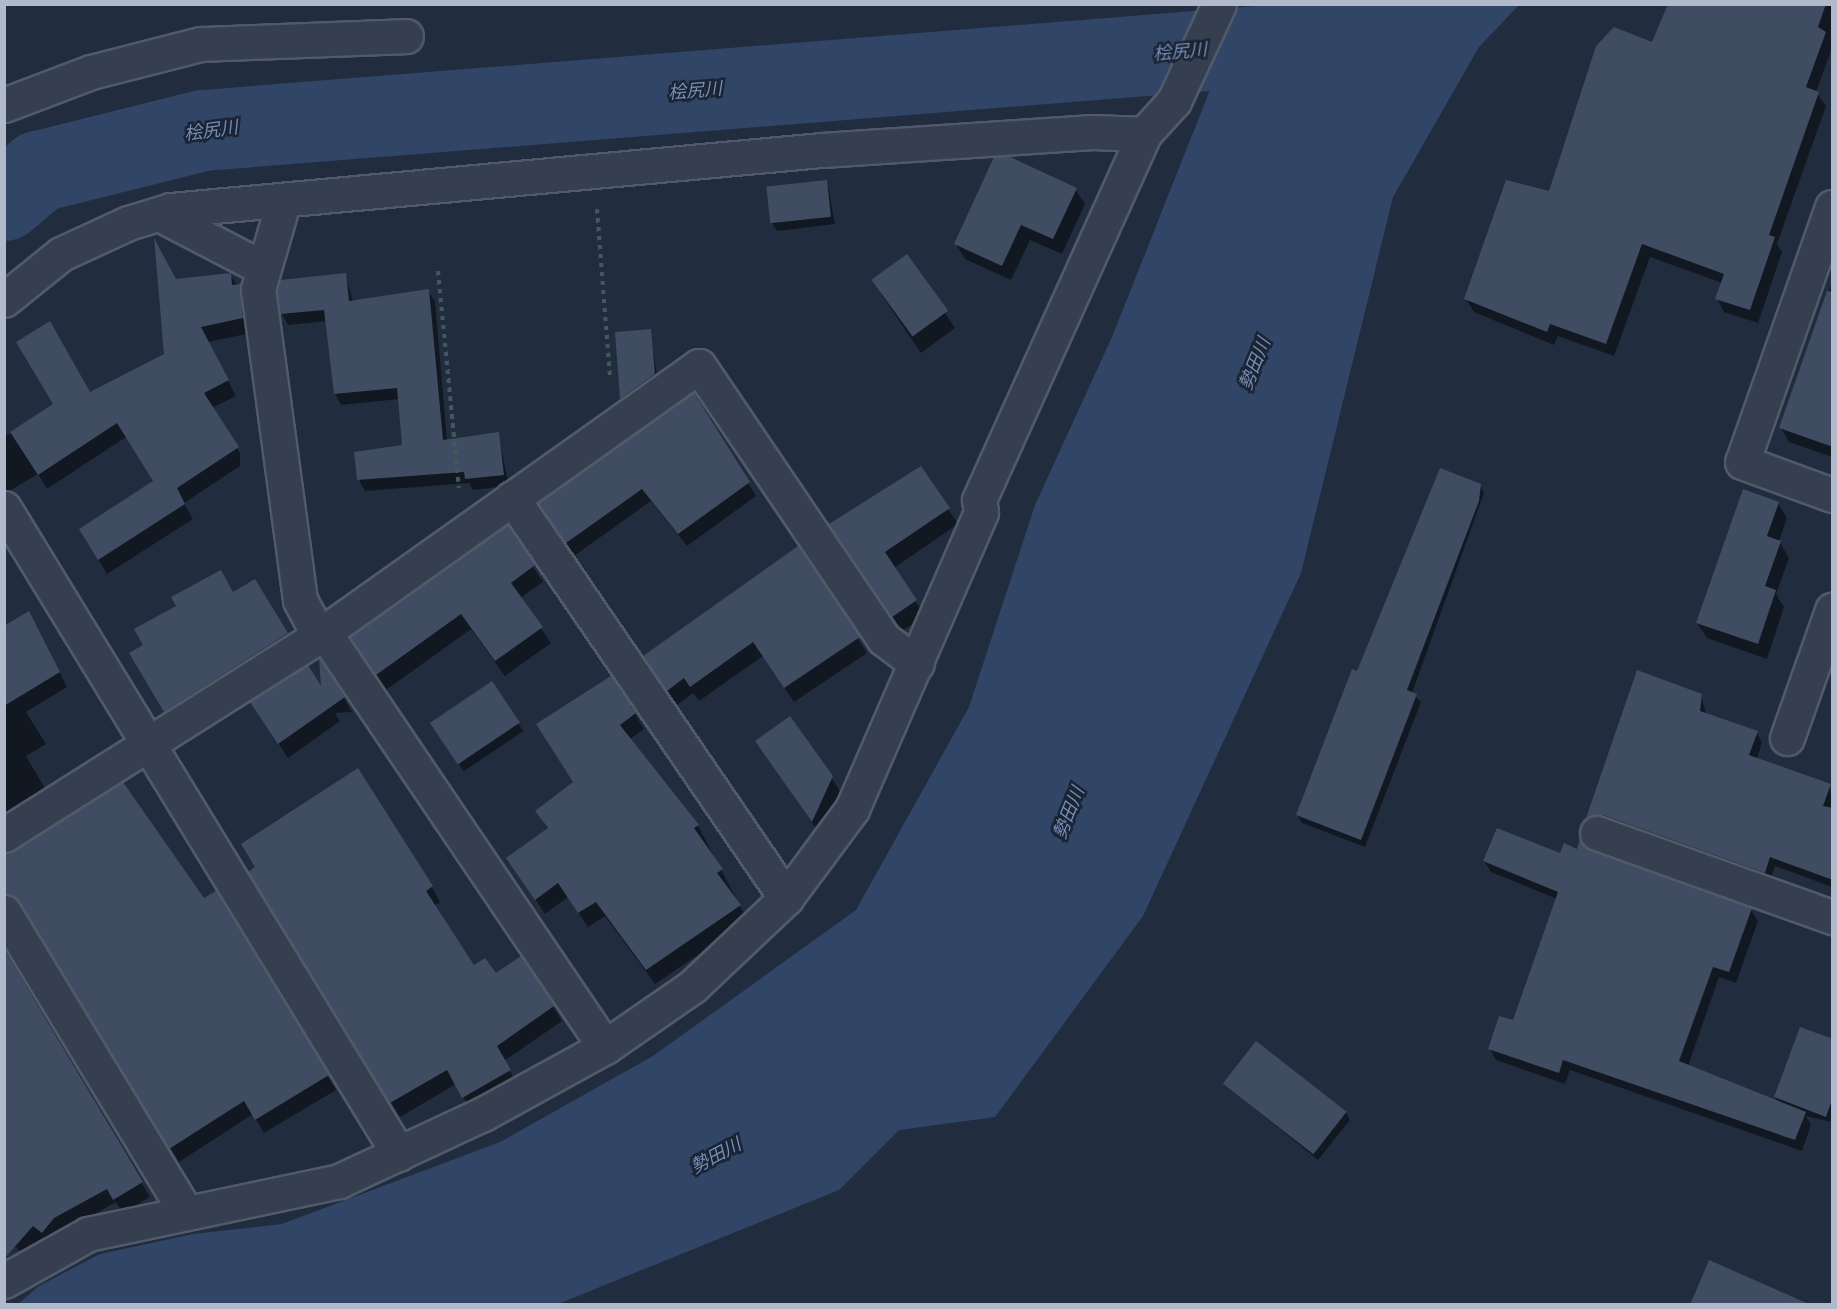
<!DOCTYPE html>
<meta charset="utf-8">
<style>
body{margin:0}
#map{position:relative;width:1837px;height:1309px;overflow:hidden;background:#212d3f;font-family:"Titillium Web","Noto Sans JP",sans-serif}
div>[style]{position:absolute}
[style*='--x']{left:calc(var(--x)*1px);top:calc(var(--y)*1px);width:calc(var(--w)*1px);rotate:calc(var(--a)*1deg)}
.water>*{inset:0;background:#314566}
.shadow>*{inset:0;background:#0007;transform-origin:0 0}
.river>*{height:81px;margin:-40.5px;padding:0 40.5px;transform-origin:40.5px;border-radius:40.5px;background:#314566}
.building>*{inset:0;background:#404c62;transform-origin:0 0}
.path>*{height:4px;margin-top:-2px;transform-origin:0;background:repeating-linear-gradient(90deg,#41595d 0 4.5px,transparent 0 9px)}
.roads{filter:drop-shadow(2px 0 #515a6a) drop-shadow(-2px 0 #515a6a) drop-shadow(0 2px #515a6a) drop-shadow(0 -2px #515a6a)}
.minor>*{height:33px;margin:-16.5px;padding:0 16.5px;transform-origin:16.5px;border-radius:16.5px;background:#363f4f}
span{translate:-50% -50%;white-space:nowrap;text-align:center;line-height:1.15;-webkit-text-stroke:5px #1b2434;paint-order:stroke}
.water-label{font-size:18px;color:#768eb5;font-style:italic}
.frame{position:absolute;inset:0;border:6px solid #b1baca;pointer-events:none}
</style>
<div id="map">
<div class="water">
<div style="clip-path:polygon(1262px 5px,1519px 5px,1479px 47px,1393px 197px,1301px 573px,1143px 916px,995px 1117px,899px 1130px,839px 1190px,558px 1304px,18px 1304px,39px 1286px,100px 1254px,193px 1234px,282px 1224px,500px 1142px,653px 1056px,856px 910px,969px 707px,1035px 505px,1112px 337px,1210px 90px)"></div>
</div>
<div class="shadow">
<div style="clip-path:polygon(1672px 4px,1832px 4px,1832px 48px,1816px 92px,1826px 106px,1777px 244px,1782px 252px,1758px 323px,1724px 312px,1717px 299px,1722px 283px,1650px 257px,1614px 356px,1558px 336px,1554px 345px,1474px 312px,1466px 299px,1550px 193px,1652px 44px)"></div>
<div style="clip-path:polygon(827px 181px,835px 224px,777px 231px,772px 223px)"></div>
<div style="clip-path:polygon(1075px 189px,1085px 204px,1062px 254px,1030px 240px,1011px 280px,965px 259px,956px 244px)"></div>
<div style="clip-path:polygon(907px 256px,955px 328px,921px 353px,881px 294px)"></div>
<div style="clip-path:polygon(230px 275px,248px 300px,251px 333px,208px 342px,236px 396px,212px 408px,240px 453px,240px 466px,184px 503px,193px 519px,107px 574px,89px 544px,155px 482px,126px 437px,47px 489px,38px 474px,4px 494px,4px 437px,55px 405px,90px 394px,166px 355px,175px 281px)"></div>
<div style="clip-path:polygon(345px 275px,353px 301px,428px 291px,435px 301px,447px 440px,498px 433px,509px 486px,473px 490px,469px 483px,365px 491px,359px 480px,403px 446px,400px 399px,341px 405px,335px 394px,327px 321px,288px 325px,282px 314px,282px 281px)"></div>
<div style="clip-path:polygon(1832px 283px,1832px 457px,1789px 442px,1781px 428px)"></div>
<div style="clip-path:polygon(650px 331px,658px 382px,626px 406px,616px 334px)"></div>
<div style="clip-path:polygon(693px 395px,756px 496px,687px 546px,651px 501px,574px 556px,548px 517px)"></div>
<div style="clip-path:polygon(920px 468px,958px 524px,894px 568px,925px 616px,902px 631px,831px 525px)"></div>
<div style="clip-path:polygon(1480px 485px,1484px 493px,1412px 693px,1421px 702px,1365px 847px,1302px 823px,1297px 815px,1358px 672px)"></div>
<div style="clip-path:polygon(1778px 503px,1787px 518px,1779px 541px,1789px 558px,1776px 594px,1784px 607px,1767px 659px,1707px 638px,1697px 623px)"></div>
<div style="clip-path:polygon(507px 527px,543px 582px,520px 598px,551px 643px,505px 676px,471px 629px,386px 690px,361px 653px)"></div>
<div style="clip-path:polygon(798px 548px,867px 653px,794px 702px,763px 656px,699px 701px,693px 693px,677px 705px,645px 657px)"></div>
<div style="left:254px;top:581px;width:79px;height:143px;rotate:59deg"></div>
<div style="clip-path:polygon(37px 627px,67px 687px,26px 712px,46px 744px,26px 756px,53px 802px,4px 832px,4px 628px)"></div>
<div style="clip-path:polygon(1638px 671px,1701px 695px,1706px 714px,1757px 733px,1762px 742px,1757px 759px,1830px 785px,1832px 807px,1826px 835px,1832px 838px,1832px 887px,1775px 866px,1770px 882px,1594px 827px,1588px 818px)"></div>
<div style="left:491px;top:683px;width:58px;height:72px;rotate:56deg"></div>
<div style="clip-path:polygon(322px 692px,344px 698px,352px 712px,335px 713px,340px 721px,288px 758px,261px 717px)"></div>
<div style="clip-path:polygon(635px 714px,644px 729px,630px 739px,698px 826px,748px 921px,655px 984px,605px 916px,588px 927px,568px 897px,545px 914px,508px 858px,548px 830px,537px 811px,574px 782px,547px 740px)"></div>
<div style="clip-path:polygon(757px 741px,831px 777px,841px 793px,821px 836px)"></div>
<div style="clip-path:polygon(357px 770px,432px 887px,440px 902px,434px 906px,474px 967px,553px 1006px,562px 1021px,504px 1061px,518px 1085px,472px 1112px,456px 1084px,400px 1117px,259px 887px)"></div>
<div style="clip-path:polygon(1578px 851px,1751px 910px,1758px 921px,1736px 983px,1719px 977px,1688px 1066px,1779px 1103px,1775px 1097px,1832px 1041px,1832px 1122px,1806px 1116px,1811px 1125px,1802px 1151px,1570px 1070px,1565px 1084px,1496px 1060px,1490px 1049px,1514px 1022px,1557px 899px,1491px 872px,1484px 861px)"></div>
<div style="clip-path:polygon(4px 853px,204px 900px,216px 893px,336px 1090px,264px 1133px,253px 1114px,179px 1162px,30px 917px,12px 907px,4px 912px)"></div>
<div style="clip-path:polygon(4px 952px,150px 1197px,123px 1213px,116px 1202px,62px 1233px,51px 1246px,42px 1239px,27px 1257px,4px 1237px)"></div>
<div style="clip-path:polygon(1222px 1082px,1346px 1113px,1350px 1120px,1318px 1160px)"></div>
</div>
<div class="river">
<div style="--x:4;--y:200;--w:45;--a:-40.5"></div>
<div style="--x:38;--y:171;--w:170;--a:-14"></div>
<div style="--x:203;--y:130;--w:1148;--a:-4.55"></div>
</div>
<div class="building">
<div style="clip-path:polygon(1668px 4px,1826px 4px,1818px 27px,1826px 32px,1806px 87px,1819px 92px,1769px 235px,1775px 237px,1750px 310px,1715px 299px,1724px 274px,1642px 244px,1606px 344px,1550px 324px,1547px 332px,1464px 299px,1506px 180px,1549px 191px,1596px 46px,1614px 27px,1652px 42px)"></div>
<div style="clip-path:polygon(1008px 156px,1077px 188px,1053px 239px,1021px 225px,1002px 266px,954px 244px,994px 157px)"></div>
<div style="left:827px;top:180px;width:37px;height:61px;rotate:84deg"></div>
<div style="clip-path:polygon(154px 238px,176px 279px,231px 273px,232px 285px,240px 284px,243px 318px,201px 327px,229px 380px,204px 393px,239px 447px,177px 488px,185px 504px,98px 560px,79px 529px,153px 481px,117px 423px,38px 475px,10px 432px,53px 404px,16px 342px,50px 321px,90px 392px,164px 354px)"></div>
<div style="left:907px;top:254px;width:70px;height:44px;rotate:54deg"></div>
<div style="clip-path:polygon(346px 273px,349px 301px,429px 289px,443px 440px,499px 432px,504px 475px,465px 479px,464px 472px,357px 480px,354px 452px,402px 445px,397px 388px,334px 394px,324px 310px,280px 314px,277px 290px,280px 280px)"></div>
<div style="clip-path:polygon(1827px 291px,1833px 292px,1833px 447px,1779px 428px)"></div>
<div style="clip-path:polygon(651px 329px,655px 374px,620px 399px,615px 332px)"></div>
<div style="clip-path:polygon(694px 393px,750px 482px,678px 534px,642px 489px,566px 543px,538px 503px)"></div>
<div style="clip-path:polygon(921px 466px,950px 508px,885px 552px,917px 600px,892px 617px,829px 524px)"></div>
<div style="clip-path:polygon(1440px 468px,1481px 484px,1479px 501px,1407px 690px,1417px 694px,1361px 840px,1296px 815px,1352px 669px,1357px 671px)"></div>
<div style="clip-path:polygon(1743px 489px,1779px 502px,1767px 536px,1781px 541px,1765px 586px,1776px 590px,1758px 644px,1696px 623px)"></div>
<div style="clip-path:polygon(508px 525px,535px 565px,511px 583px,543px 627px,495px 661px,461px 614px,376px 675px,350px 637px)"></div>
<div style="clip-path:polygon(798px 546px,860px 637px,784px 688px,753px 642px,690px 687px,684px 678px,667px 691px,643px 656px)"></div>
<div style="clip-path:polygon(221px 570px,233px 592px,255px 579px,288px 633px,164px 712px,129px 653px,143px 645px,134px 629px,176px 606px,171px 597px)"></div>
<div style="clip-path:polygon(29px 611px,60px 672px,4px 706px,4px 626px)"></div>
<div style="clip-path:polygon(319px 658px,345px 697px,278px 744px,250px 702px,308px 665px,321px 686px)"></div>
<div style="clip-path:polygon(1637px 670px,1702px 694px,1700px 711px,1758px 731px,1749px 755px,1831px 784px,1823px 806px,1833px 808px,1833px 880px,1770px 857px,1765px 873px,1603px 815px,1586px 818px)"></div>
<div style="clip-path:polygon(611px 676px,636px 713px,620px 725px,699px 825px,694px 828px,723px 869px,717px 873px,741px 905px,646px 970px,596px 902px,578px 913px,558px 883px,535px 900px,506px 858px,548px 828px,535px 811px,573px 782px,536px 724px)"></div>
<div style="left:492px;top:681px;width:50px;height:75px;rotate:56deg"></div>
<div style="clip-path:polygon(790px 716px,833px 776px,812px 822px,755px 741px)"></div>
<div style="clip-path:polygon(358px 768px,433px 886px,426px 891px,474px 965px,485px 958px,496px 973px,521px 956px,554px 1006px,497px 1046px,511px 1070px,462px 1098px,447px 1070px,390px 1103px,248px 872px,255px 867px,241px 844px)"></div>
<div style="clip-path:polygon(123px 782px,204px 898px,216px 891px,329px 1075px,255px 1120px,244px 1101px,169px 1149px,20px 902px,4px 893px,4px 854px)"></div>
<div style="clip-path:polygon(1497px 828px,1560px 853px,1564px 843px,1577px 849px,1580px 839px,1591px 851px,1752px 908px,1729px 972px,1713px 967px,1679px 1061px,1806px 1112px,1795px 1140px,1563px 1060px,1559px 1073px,1488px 1049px,1499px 1016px,1513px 1020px,1558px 892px,1483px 861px)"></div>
<div style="clip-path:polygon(4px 949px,143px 1182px,113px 1200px,107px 1189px,54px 1218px,42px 1233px,33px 1226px,4px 1259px)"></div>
<div style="clip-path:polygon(1800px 1027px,1833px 1039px,1833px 1097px,1826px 1117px,1774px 1097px)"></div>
<div style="left:1256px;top:1041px;width:115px;height:54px;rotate:38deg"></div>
<div style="clip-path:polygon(1709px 1260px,1811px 1305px,1690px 1305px)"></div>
</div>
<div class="path">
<div style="--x:597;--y:209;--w:169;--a:85.6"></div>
<div style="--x:438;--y:271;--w:218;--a:84.5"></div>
</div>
<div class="roads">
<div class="minor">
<div style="--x:4;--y:105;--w:93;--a:-20.8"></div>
<div style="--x:91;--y:72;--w:114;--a:-14.3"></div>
<div style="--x:201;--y:44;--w:205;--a:-2.2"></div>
<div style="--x:283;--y:203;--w:90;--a:106.2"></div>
<div style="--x:258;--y:289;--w:314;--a:82.3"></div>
<div style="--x:300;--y:600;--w:41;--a:62.2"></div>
<div style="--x:1832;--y:207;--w:270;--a:109.4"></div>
<div style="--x:1742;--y:462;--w:96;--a:20.1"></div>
<div style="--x:159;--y:214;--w:115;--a:27.5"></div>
<div style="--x:4;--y:300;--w:73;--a:-38.9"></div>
<div style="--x:61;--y:254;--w:74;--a:-24.8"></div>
<div style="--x:128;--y:223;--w:45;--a:-16.8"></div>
<div style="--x:171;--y:210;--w:654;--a:-5.27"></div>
<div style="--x:822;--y:150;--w:271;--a:-3.8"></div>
<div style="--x:1092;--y:132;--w:52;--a:2.2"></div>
<div style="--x:512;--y:498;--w:485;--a:55.6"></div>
<div style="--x:4;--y:508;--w:757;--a:58.56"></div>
<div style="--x:324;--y:632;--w:501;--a:55.9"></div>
<div style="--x:1787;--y:738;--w:136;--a:-70.6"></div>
<div style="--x:1597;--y:833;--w:250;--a:19.7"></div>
<div style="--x:4;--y:835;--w:373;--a:-32.3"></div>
<div style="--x:319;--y:636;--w:466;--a:-35.4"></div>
<div style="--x:699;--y:366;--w:330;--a:55.9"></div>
<div style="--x:884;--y:639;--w:41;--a:37.1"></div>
<div style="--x:4;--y:912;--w:350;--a:58.8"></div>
<div style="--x:4;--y:1281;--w:96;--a:-29.2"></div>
<div style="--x:88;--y:1234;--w:257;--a:-11.9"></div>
<div style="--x:339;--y:1181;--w:159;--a:-25"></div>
<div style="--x:483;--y:1114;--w:139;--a:-28.8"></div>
<div style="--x:605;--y:1047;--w:107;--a:-34.7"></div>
<div style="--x:693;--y:986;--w:128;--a:-43.4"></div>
<div style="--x:786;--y:898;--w:111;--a:-53.4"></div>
<div style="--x:852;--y:809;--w:324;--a:-66.5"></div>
<div style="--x:981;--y:512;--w:12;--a:-99"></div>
<div style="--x:979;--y:500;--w:401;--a:-65.7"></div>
<div style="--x:1144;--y:134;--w:45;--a:-47.7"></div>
<div style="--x:1174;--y:101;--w:107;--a:-65.1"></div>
</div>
</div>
<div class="water-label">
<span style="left:1180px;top:52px;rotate:-5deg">桧尻川</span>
<span style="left:695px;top:91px;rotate:-5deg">桧尻川</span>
<span style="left:211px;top:131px;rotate:-8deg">桧尻川</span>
<span style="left:1255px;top:364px;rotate:-68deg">勢田川</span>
<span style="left:1069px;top:813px;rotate:-68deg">勢田川</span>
<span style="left:716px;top:1156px;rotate:-28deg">勢田川</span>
</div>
<div class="frame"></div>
</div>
